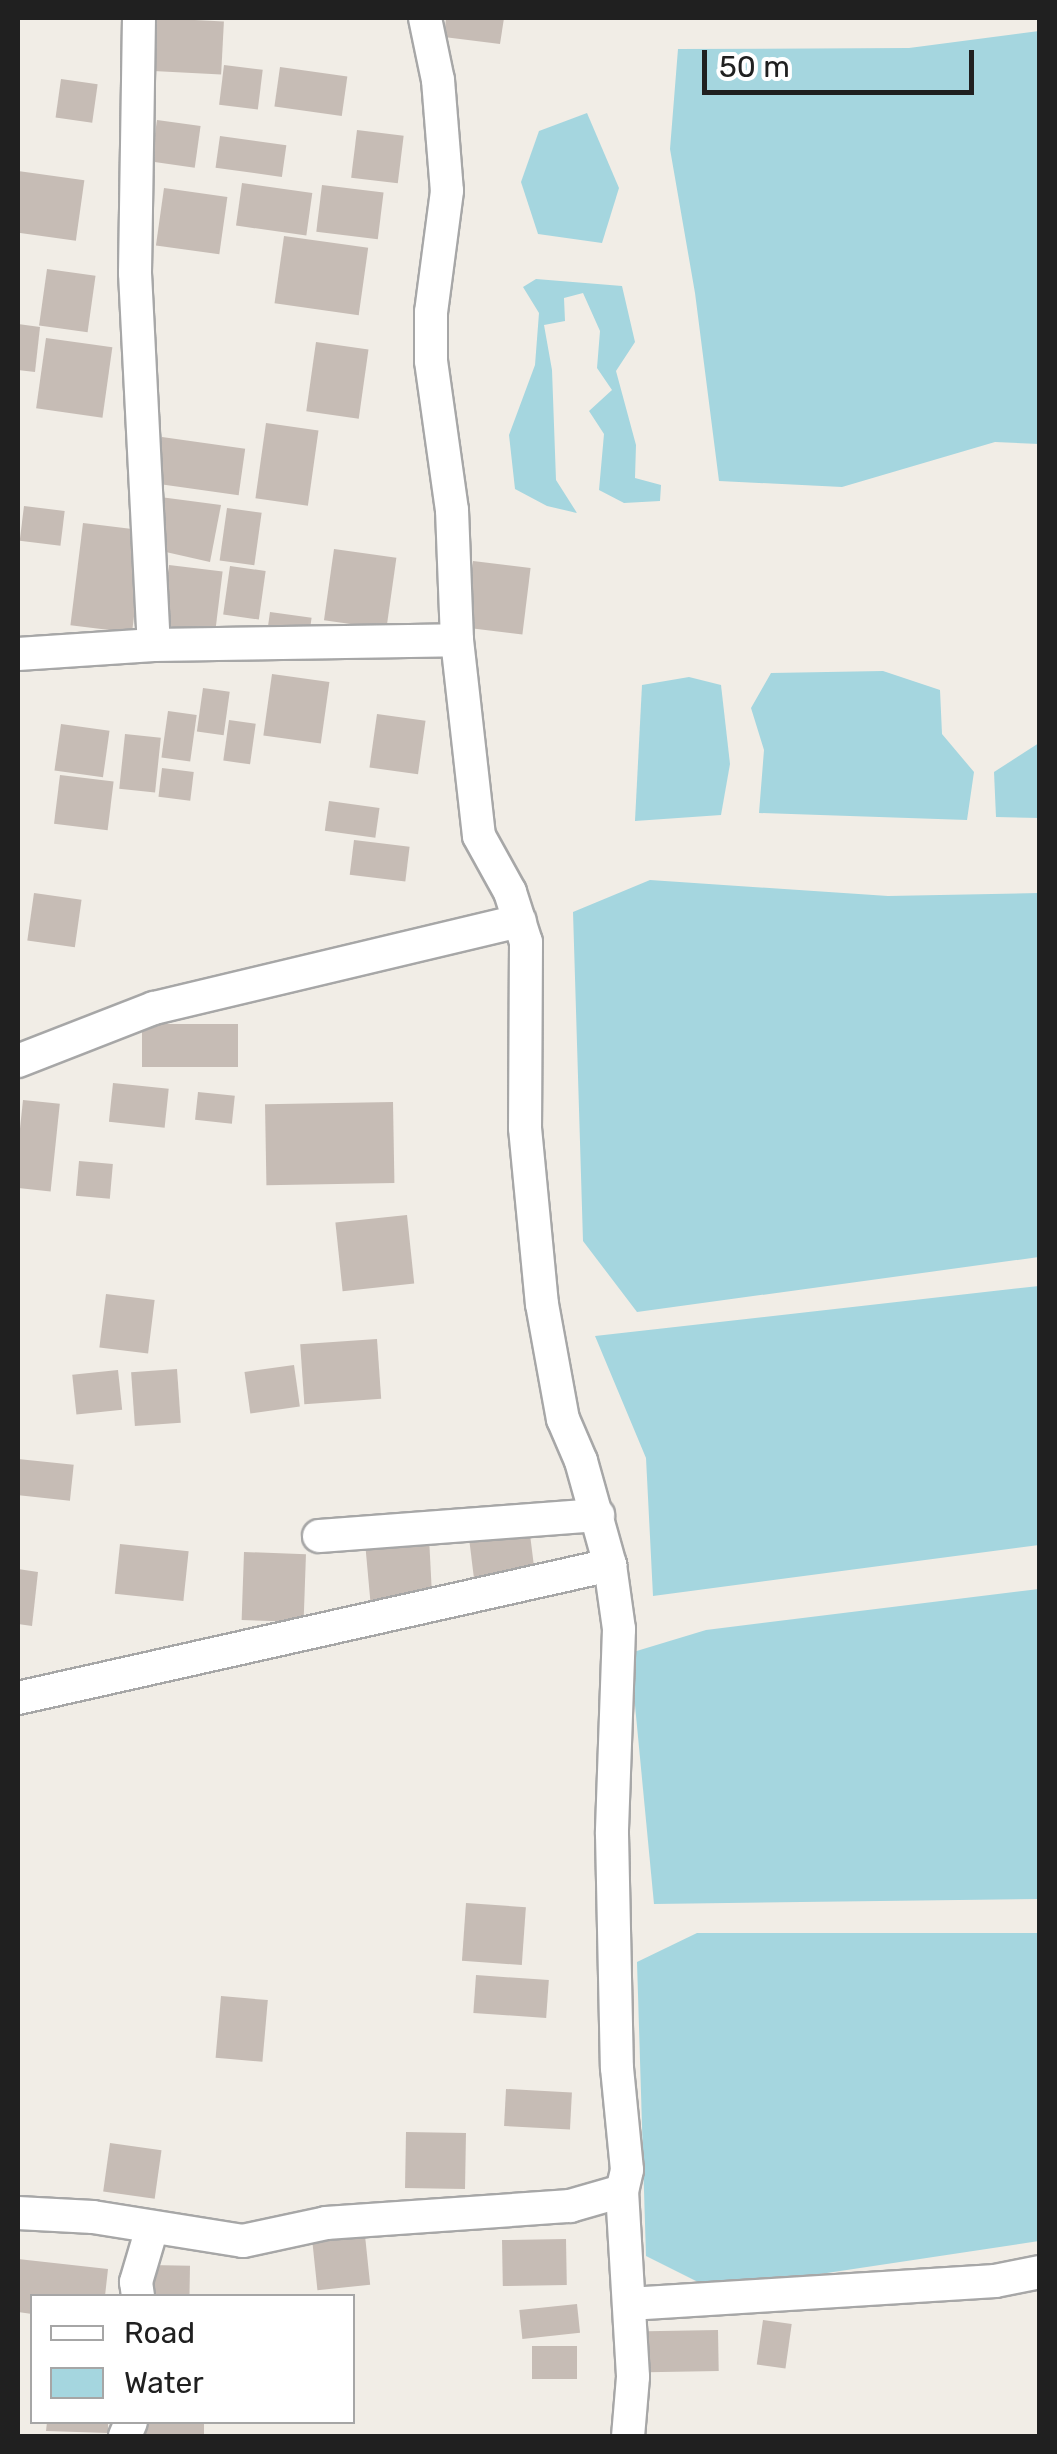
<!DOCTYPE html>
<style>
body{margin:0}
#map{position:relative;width:1057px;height:2454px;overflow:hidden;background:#f1ede6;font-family:Rubik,sans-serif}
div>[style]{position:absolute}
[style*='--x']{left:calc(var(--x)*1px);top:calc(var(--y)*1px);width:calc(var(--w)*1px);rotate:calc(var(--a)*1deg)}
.water>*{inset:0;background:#a5d6df}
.building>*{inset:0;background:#c6bcb5;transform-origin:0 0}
.roads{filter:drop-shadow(2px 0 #a7a7a7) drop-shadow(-2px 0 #a7a7a7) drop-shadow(0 2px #a7a7a7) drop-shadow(0 -2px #a7a7a7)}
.street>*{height:32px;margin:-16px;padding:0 16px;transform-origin:16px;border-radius:16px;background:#fff}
span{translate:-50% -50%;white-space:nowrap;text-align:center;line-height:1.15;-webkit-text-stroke:8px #fff;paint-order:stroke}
.frame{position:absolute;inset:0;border:20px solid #202020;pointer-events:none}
.legend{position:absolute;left:30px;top:2294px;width:325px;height:130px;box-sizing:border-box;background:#fff;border:2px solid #a6a6a6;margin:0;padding:12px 18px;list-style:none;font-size:30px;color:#202020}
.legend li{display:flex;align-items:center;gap:20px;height:50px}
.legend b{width:50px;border:2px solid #a6a6a6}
.scale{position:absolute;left:702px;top:50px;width:272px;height:45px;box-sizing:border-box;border:5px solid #202020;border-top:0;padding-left:12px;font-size:30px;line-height:35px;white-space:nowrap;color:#202020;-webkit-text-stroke:8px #fff;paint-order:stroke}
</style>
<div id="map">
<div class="water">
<div style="clip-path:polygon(1039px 31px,1039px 444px,995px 442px,842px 487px,719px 481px,695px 293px,670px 149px,678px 49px,909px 48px)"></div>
<div style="clip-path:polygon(587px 113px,619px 188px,602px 243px,538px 234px,521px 182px,539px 131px)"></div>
<div style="clip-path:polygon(536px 279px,622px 286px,635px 342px,616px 371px,636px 445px,635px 478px,661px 485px,660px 501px,624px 503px,599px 490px,604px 434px,589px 411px,612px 390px,597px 368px,600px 331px,583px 293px,564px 298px,565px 321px,544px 325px,552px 370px,556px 480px,577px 513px,547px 506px,515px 489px,509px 435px,535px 365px,539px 313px,523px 287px)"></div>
<div style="clip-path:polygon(883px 671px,940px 690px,942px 734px,974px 772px,967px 820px,759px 813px,764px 750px,751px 708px,771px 673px)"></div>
<div style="clip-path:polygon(689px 677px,721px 685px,730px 764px,721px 815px,635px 821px,642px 685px)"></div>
<div style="clip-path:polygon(1039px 743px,1039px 818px,996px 817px,994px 772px)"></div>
<div style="clip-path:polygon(650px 880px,888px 896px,1039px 893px,1039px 1257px,637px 1312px,583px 1241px,573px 912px)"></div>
<div style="clip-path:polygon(1039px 1286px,1039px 1545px,653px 1596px,646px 1458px,595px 1336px)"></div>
<div style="clip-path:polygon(1039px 1589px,1039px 1899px,654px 1904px,630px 1653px,706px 1630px)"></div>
<div style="clip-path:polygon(697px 1933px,1039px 1933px,1039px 2241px,714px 2290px,646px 2256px,637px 1962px)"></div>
</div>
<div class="building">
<div style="left:156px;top:18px;width:68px;height:53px;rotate:3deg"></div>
<div style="clip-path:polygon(446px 18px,504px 18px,500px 44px,444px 37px)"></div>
<div style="left:224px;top:65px;width:39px;height:40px;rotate:7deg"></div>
<div style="left:280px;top:67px;width:68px;height:40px;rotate:8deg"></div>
<div style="left:61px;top:79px;width:37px;height:39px;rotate:8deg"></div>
<div style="left:157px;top:120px;width:44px;height:42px;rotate:8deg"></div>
<div style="left:357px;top:130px;width:47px;height:48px;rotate:7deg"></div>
<div style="left:220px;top:136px;width:67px;height:32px;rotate:8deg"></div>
<div style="left:18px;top:171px;width:67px;height:61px;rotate:8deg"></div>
<div style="left:242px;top:183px;width:71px;height:43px;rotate:8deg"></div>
<div style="left:322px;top:185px;width:62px;height:47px;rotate:7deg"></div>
<div style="left:164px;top:188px;width:64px;height:58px;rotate:8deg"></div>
<div style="left:284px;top:236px;width:85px;height:68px;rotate:8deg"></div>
<div style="left:47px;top:269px;width:49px;height:57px;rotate:8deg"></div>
<div style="clip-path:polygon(18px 324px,40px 327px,35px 372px,18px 370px)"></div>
<div style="left:46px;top:338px;width:67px;height:71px;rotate:8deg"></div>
<div style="left:316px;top:342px;width:53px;height:70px;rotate:8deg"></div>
<div style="left:266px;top:423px;width:53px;height:76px;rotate:8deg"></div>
<div style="left:162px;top:437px;width:84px;height:47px;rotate:8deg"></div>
<div style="clip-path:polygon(160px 497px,221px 505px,210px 562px,157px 550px)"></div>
<div style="left:24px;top:506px;width:41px;height:35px;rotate:7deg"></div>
<div style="left:227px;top:508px;width:35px;height:53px;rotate:8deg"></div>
<div style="left:83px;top:523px;width:62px;height:103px;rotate:7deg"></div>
<div style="left:334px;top:549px;width:63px;height:72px;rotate:8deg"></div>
<div style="left:473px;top:561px;width:58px;height:67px;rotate:7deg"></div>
<div style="left:169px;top:565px;width:54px;height:61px;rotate:7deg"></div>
<div style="left:230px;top:566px;width:36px;height:49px;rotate:8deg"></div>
<div style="left:270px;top:612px;width:42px;height:18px;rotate:8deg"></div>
<div style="left:272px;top:674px;width:58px;height:62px;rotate:8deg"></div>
<div style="left:203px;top:688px;width:27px;height:44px;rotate:8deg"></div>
<div style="left:168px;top:711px;width:29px;height:47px;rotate:8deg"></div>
<div style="left:377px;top:714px;width:49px;height:54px;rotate:8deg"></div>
<div style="left:229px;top:720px;width:27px;height:41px;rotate:8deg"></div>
<div style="left:61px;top:724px;width:49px;height:47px;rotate:8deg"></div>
<div style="left:125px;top:734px;width:36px;height:55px;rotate:6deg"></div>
<div style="left:162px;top:768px;width:32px;height:29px;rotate:7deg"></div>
<div style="left:60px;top:775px;width:54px;height:49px;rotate:7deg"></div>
<div style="left:329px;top:801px;width:51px;height:30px;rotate:8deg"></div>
<div style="left:354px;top:840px;width:56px;height:35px;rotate:7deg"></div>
<div style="left:34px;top:893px;width:48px;height:48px;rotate:8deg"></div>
<div style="left:238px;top:1024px;width:43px;height:96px;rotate:90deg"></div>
<div style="left:113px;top:1083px;width:56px;height:39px;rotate:6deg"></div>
<div style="left:198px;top:1092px;width:37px;height:28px;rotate:6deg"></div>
<div style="left:23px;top:1100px;width:37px;height:88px;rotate:6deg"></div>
<div style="left:393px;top:1102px;width:81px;height:128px;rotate:89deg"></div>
<div style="left:79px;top:1161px;width:34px;height:35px;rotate:5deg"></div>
<div style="left:407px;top:1215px;width:69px;height:72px;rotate:84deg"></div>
<div style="left:106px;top:1294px;width:49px;height:54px;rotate:7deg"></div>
<div style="left:377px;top:1339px;width:60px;height:77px;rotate:86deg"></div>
<div style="left:294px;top:1365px;width:42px;height:50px;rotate:82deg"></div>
<div style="left:177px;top:1369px;width:54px;height:46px;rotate:86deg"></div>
<div style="left:118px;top:1370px;width:40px;height:46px;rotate:84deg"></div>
<div style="left:18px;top:1459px;width:56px;height:36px;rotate:6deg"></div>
<div style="left:529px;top:1526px;width:48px;height:61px;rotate:83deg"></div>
<div style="clip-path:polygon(429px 1537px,432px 1595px,371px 1608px,365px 1542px)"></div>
<div style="left:120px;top:1544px;width:69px;height:50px;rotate:6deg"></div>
<div style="left:244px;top:1552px;width:62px;height:68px;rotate:2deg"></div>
<div style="clip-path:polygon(18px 1569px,38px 1572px,32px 1626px,18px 1624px)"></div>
<div style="left:466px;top:1903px;width:60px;height:58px;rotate:4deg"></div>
<div style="left:476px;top:1975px;width:73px;height:38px;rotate:4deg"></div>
<div style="left:221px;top:1996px;width:47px;height:62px;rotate:5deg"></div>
<div style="left:506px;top:2089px;width:66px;height:37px;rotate:3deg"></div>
<div style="left:406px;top:2132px;width:60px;height:56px;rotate:1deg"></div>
<div style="left:110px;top:2143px;width:52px;height:49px;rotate:8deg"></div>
<div style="left:364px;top:2226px;width:59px;height:53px;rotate:84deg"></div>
<div style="left:566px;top:2239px;width:46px;height:64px;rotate:89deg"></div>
<div style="clip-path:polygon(18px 2259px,108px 2269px,105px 2296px,32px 2296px,32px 2314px,18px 2312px)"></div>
<div style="left:150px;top:2265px;width:40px;height:31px;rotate:1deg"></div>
<div style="left:577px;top:2304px;width:29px;height:58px;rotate:84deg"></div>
<div style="left:763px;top:2320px;width:29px;height:45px;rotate:8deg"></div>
<div style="left:718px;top:2330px;width:41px;height:71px;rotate:89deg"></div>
<div style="left:577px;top:2346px;width:33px;height:45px;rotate:90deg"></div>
<div style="clip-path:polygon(47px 2422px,108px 2422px,108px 2433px,46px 2431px)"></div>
<div style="left:143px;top:2422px;width:61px;height:14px"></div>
</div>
<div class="roads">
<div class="street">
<div style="--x:139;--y:18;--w:255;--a:90.9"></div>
<div style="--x:135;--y:273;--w:372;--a:87.1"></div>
<div style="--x:425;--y:18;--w:63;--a:78.2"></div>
<div style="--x:438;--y:80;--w:111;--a:85.4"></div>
<div style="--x:447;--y:191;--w:122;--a:97.5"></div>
<div style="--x:431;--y:312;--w:49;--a:90"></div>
<div style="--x:431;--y:361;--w:150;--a:82"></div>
<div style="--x:452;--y:510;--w:130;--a:87.8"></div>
<div style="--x:457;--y:640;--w:197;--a:83.6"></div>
<div style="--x:479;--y:836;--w:64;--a:61"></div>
<div style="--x:510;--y:892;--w:52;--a:72.3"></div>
<div style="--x:526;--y:942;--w:186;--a:90.3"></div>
<div style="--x:525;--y:1128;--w:177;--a:84.5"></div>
<div style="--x:542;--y:1304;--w:117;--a:79.7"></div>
<div style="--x:563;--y:1419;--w:46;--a:66.8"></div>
<div style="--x:581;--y:1461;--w:108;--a:74.4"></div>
<div style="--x:610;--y:1565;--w:65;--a:82"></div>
<div style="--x:619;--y:1629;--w:205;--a:92"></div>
<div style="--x:612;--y:1834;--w:234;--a:88.8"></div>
<div style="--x:617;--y:2068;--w:102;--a:84.4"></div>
<div style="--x:627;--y:2170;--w:22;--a:103"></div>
<div style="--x:622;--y:2191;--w:186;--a:86.6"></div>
<div style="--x:633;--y:2377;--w:59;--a:94.8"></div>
<div style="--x:18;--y:654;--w:136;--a:-3.8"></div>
<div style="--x:154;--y:645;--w:303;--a:-0.9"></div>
<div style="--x:18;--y:1061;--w:146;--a:-21.3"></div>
<div style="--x:154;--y:1008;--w:376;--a:-13.4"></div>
<div style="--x:319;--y:1536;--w:280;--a:-4.3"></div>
<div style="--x:18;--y:1698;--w:607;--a:-12.66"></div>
<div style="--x:18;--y:2213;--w:75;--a:3.1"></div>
<div style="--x:93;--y:2217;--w:152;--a:9.1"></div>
<div style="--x:243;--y:2241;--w:85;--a:-12.2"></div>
<div style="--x:326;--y:2223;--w:245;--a:-4"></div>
<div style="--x:570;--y:2206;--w:54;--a:-16.1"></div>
<div style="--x:138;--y:2296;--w:14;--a:-98"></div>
<div style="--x:136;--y:2282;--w:56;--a:-73.5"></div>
<div style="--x:629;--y:2304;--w:367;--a:-3.6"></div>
<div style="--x:995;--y:2281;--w:46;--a:-11.3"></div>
<div style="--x:125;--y:2436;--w:15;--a:-67"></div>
</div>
</div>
<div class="frame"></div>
<ul class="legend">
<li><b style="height:12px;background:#fff"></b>Road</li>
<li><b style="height:28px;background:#a5d6df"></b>Water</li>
</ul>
<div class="scale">50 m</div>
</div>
